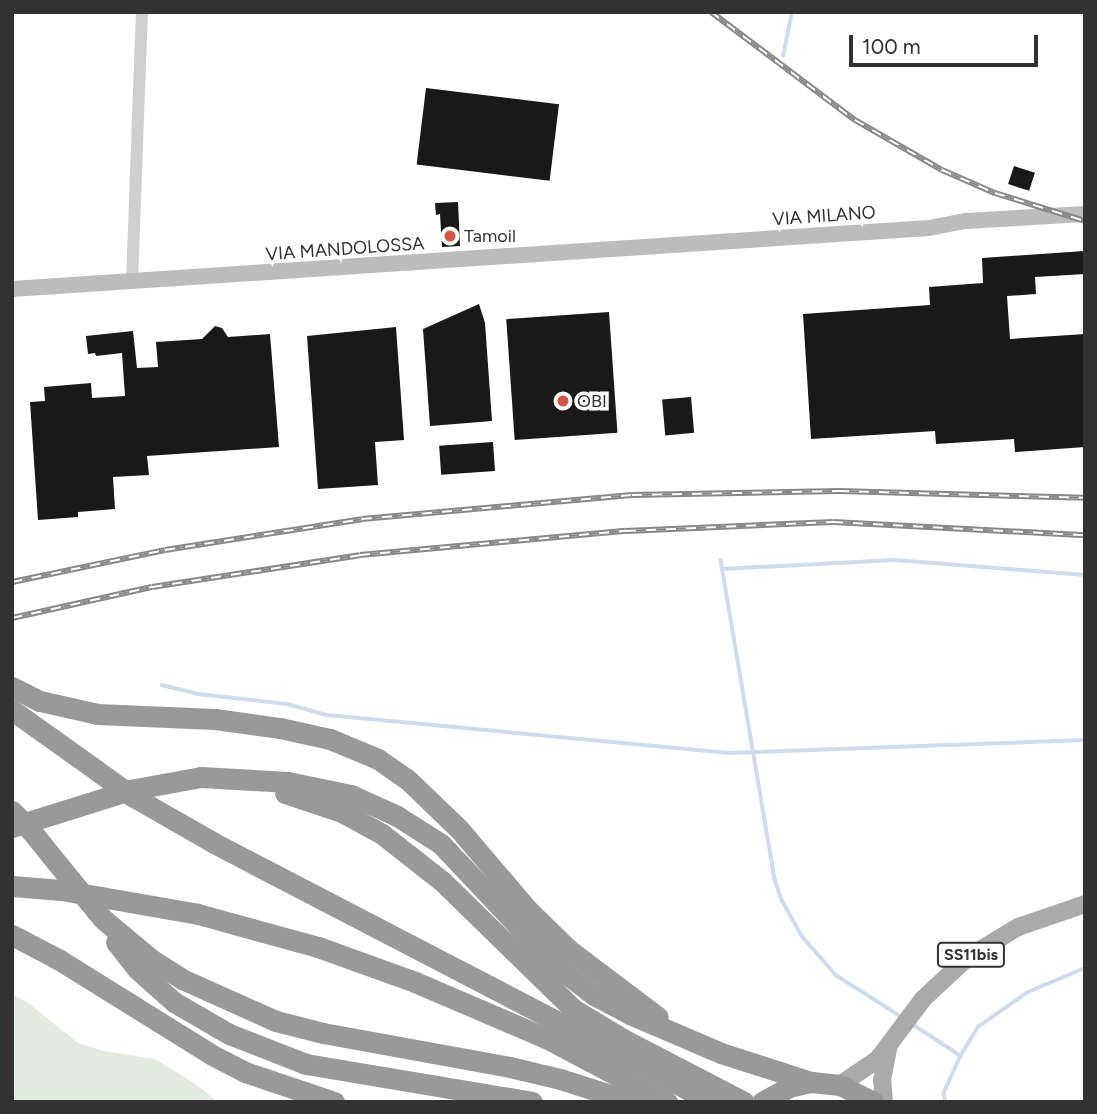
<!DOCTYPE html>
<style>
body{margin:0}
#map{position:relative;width:1097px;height:1114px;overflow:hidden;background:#fff;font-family:Figtree,sans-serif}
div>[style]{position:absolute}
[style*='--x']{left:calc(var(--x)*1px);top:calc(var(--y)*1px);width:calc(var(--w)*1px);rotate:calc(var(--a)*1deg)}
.green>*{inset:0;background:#e3eadf}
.stream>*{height:3.5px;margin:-1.75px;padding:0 1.75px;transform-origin:1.75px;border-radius:1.75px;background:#d1dceb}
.building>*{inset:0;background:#191919;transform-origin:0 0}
.street>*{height:12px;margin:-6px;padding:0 6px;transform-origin:6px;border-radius:6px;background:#cfcfcf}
.secondary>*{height:16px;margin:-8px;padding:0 8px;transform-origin:8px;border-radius:8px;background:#bcbcbc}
.primary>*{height:18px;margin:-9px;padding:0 9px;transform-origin:9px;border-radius:9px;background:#aaa}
.highway>*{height:21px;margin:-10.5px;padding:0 10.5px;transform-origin:10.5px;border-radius:10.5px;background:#999}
.rail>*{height:6px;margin-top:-3px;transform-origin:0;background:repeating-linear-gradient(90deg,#fff 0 10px,#878787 0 20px);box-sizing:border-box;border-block:2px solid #878787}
.highway-bridge>*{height:21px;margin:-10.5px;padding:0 10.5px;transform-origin:10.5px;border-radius:10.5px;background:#999}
.dots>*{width:19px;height:19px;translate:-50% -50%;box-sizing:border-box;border:4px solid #fff;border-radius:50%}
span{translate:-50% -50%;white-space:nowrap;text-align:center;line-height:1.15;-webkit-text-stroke:7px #fff;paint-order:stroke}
.shield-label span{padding:2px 5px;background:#fff;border:2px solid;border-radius:5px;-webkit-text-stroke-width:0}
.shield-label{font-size:16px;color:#323232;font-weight:700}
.street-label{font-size:18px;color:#323232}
.poi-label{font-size:18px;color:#323232}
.left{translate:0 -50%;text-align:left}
.frame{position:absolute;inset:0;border:14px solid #323232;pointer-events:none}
.scale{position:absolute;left:849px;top:35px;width:189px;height:32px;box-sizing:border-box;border:4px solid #323232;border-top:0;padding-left:9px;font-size:21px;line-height:24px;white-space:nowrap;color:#323232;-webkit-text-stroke:5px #fff;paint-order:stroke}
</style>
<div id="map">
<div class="green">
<div style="clip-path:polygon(12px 994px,27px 1002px,78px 1043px,104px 1051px,155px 1059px,194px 1083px,218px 1102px,12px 1102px)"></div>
</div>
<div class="stream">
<div style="--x:783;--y:56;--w:45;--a:-78.4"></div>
<div style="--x:721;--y:560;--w:324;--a:80.4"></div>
<div style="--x:775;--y:879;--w:22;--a:72"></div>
<div style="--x:782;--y:900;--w:41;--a:60.9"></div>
<div style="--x:802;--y:936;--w:52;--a:48.9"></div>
<div style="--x:836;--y:975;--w:78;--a:32.5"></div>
<div style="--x:722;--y:569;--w:173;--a:-3"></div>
<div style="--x:895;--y:560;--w:191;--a:4.5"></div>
<div style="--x:162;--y:685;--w:38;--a:14"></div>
<div style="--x:199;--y:694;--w:89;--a:6.5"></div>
<div style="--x:287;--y:704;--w:41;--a:15.4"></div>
<div style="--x:327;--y:715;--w:404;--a:5.4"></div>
<div style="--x:729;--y:753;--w:356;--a:-2.1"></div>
<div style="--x:911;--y:1023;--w:60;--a:33.4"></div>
<div style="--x:961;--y:1056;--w:41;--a:114.7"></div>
<div style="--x:944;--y:1093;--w:9;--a:77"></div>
<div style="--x:961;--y:1055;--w:33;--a:-59"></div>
<div style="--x:978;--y:1027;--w:61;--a:-35"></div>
<div style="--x:1028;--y:992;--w:62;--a:-22.8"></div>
</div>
<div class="building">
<div style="left:426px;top:88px;width:134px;height:77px;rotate:7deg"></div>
<div style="left:1014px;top:166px;width:22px;height:19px;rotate:18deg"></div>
<div style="clip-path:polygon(458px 202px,460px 246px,442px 247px,440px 214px,436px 215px,435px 203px)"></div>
<div style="clip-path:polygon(1084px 251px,1085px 274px,1035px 277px,1036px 294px,1007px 296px,1010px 339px,1085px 334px,1085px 447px,1015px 452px,1014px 439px,936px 444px,935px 431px,811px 439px,803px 314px,930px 305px,929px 287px,983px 283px,982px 258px)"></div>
<div style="clip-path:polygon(479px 304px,485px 323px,492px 421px,430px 426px,423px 329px)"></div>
<div style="left:609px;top:312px;width:121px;height:103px;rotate:86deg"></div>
<div style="clip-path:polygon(215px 326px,222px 328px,228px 337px,270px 334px,279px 447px,147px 456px,149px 475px,113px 477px,115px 509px,78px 512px,78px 517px,38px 520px,30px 402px,45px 401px,44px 387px,91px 383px,92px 398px,125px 396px,122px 353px,96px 356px,95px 353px,88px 354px,86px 336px,133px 331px,137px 368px,158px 367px,156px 342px,202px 339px)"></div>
<div style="clip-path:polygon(396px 327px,404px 440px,375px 442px,378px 485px,318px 489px,307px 336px)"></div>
<div style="left:691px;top:397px;width:36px;height:29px;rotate:85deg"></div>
<div style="left:493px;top:442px;width:29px;height:54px;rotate:86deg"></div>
</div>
<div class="street">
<div style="--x:132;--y:282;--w:270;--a:-87.9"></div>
</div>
<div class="secondary">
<div style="--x:12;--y:289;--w:919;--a:-3.81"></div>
<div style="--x:929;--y:228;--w:38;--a:-11"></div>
<div style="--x:966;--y:221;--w:119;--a:-3.4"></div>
</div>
<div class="primary">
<div style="--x:840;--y:1085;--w:46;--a:-34.4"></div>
<div style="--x:878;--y:1059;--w:75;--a:-53.1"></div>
<div style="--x:923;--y:999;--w:60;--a:-43"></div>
<div style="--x:967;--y:958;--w:60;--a:-31.3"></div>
<div style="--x:1018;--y:927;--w:71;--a:-18.9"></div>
<div style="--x:884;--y:1102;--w:22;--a:-95"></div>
<div style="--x:882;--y:1080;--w:33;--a:-79"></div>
</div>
<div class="highway">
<div style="--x:12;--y:687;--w:31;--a:27"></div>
<div style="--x:40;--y:701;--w:58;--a:12.8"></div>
<div style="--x:97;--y:714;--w:118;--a:2.4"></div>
<div style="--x:215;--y:719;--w:66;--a:7.9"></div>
<div style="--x:280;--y:728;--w:51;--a:12.4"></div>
<div style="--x:330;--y:739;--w:52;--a:22.6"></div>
<div style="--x:378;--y:759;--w:35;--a:35"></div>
<div style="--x:407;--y:779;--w:72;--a:43.9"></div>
<div style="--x:459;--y:829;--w:106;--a:49.6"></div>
<div style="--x:528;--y:910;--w:57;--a:44.3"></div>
<div style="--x:569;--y:950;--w:111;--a:37"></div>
<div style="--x:12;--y:710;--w:103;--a:35.5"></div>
<div style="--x:285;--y:793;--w:60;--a:18.4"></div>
<div style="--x:342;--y:812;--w:46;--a:28.8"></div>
<div style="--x:382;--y:834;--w:76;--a:38.1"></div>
<div style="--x:442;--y:881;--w:183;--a:44.3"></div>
<div style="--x:573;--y:1009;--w:58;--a:31"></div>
<div style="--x:623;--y:1039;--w:136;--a:27.5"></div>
<div style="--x:132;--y:796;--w:95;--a:29.8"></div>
<div style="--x:214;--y:843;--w:561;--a:27.48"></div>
<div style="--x:12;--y:827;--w:124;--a:-17.4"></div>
<div style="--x:130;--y:790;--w:72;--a:-10.4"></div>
<div style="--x:201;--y:777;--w:87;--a:3.3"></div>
<div style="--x:288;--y:782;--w:64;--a:11.7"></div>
<div style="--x:351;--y:795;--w:51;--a:24.5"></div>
<div style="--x:397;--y:816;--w:52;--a:32.5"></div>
<div style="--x:441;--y:844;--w:168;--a:46.7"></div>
<div style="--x:556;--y:966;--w:48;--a:37.3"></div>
<div style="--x:594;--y:995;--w:41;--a:27.8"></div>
<div style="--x:630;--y:1014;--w:99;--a:23.2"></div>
<div style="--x:721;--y:1053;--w:95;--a:17.9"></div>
<div style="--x:32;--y:832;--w:67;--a:51.1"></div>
<div style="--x:12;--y:886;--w:49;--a:4.7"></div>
<div style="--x:61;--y:890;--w:139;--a:9.9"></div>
<div style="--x:198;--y:914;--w:124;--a:15.4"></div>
<div style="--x:318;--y:947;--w:103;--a:19.8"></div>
<div style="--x:415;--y:982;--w:145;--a:23.2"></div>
<div style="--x:548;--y:1039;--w:135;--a:27.9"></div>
<div style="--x:103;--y:919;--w:64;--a:39.9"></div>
<div style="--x:152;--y:960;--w:36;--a:32"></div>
<div style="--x:182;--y:979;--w:103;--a:24.1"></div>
<div style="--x:276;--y:1021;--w:49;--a:14.3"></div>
<div style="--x:323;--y:1033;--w:190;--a:10.3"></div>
<div style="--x:510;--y:1067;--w:51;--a:13.5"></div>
<div style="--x:560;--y:1079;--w:76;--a:17.7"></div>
<div style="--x:12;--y:935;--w:52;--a:27.6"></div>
<div style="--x:58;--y:959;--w:181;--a:31.9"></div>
<div style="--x:212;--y:1055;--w:37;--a:27"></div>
<div style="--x:245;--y:1072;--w:94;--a:18.6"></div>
<div style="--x:116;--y:942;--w:34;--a:52"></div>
<div style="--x:137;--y:969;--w:50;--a:41.7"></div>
<div style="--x:174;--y:1002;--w:64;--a:30.2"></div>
<div style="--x:229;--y:1034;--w:83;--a:21.3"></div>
<div style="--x:306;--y:1064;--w:229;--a:9.5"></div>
<div style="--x:762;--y:1102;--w:31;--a:-29"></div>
<div style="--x:789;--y:1087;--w:23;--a:-13"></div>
<div style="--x:811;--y:1082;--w:29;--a:6"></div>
<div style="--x:840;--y:1085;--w:38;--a:27"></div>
</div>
<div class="rail">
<div style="--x:711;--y:12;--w:180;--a:36.9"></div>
<div style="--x:855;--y:120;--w:100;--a:29.9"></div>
<div style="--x:942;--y:170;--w:58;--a:23.5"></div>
<div style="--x:995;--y:193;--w:94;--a:17.3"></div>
<div style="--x:12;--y:582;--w:156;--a:-11.8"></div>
<div style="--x:165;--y:550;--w:199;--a:-8.9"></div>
<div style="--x:362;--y:519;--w:271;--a:-5.1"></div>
<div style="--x:632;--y:495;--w:207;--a:-1.1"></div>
<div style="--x:839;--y:491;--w:246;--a:1.6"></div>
<div style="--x:12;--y:618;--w:143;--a:-12.5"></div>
<div style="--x:152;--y:587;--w:210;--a:-8.7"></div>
<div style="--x:360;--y:555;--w:267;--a:-5.2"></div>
<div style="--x:626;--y:531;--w:207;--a:-2.5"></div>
<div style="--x:833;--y:522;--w:252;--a:3"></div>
</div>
<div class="highway-bridge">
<div style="--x:96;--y:770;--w:44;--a:35.8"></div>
<div style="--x:12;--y:811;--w:29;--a:46"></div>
<div style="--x:74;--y:884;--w:45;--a:50.4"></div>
</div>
<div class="dots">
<div style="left:450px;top:236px;background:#d55548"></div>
<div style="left:563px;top:401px;background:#d55548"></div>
</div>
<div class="shield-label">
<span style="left:971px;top:955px">SS11bis</span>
</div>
<div class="street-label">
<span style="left:824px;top:216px;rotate:-4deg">VIA MILANO</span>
<span style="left:345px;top:249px;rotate:-4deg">VIA MANDOLOSSA</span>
</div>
<div class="poi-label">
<span class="left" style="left:464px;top:236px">Tamoil</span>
<span class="left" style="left:577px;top:401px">OBI</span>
</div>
<div class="frame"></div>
<div class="scale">100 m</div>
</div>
